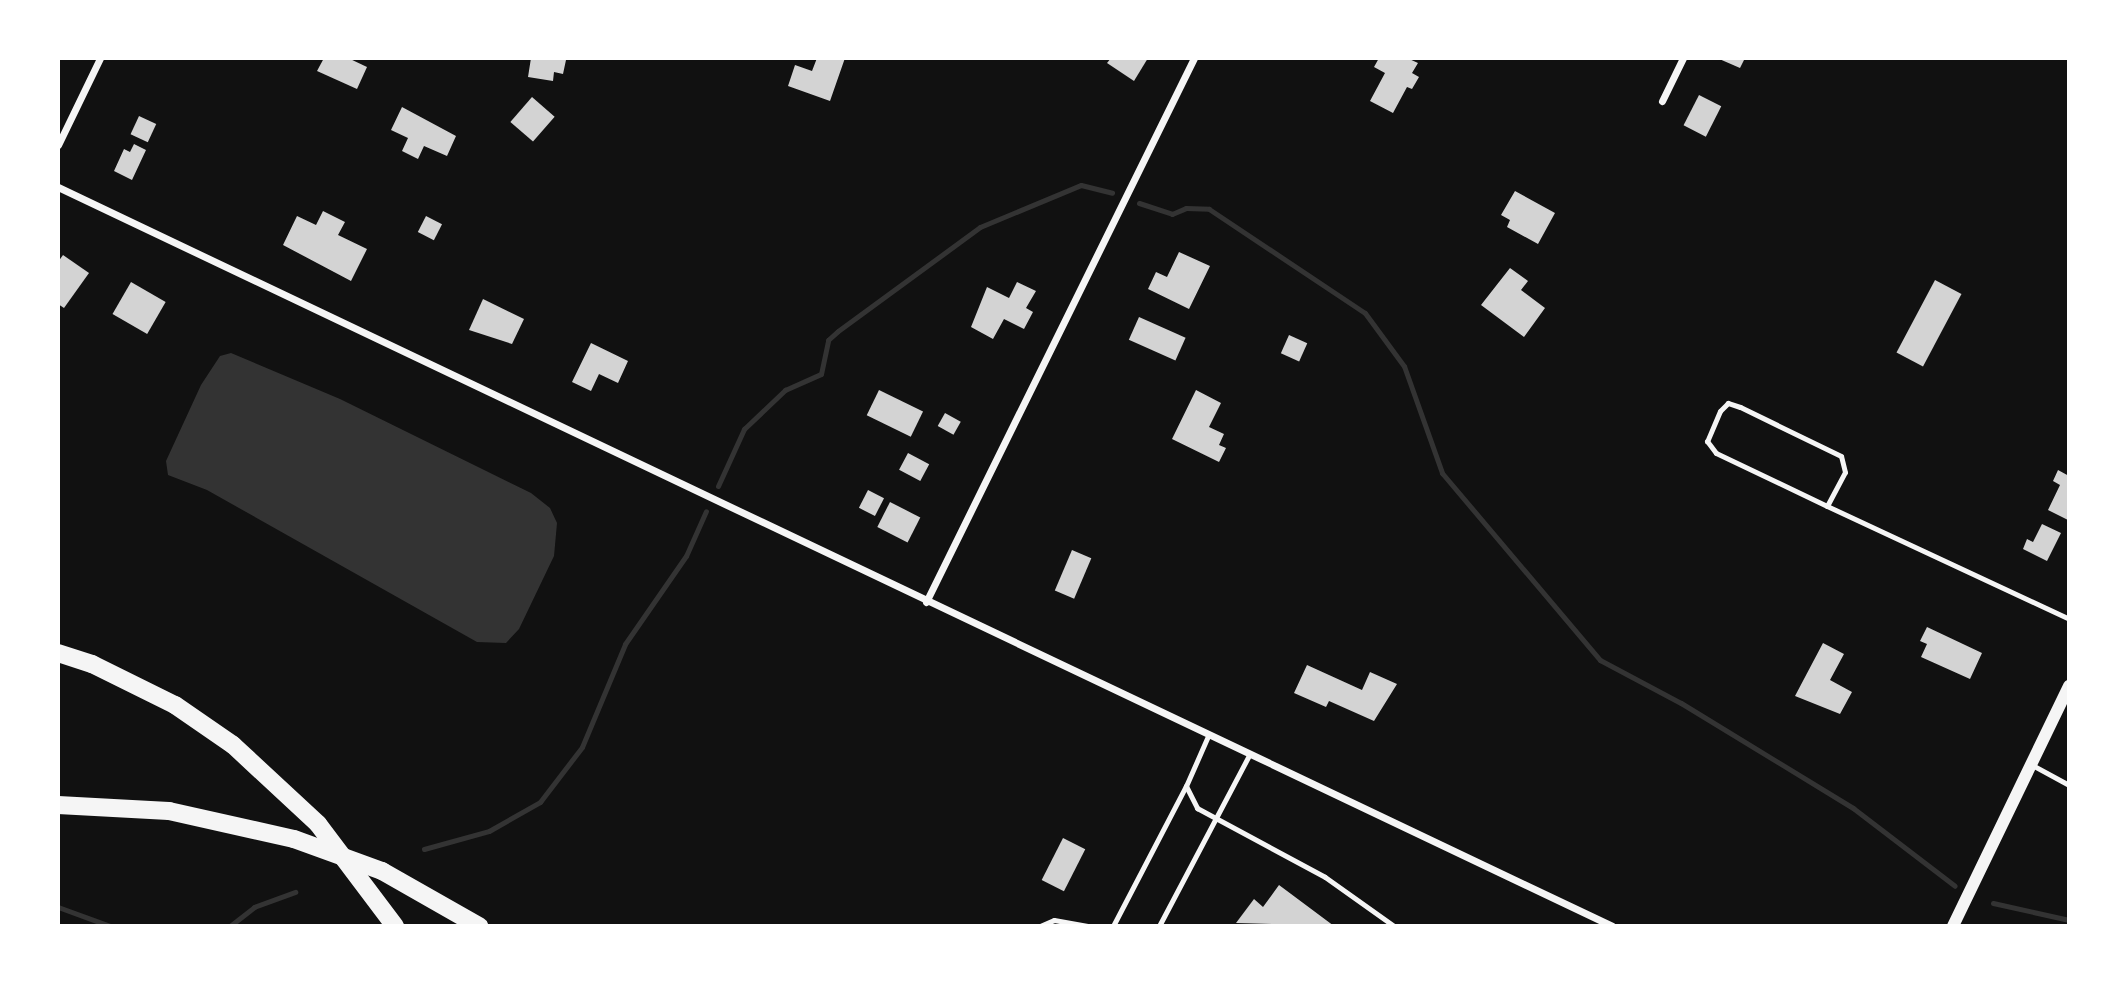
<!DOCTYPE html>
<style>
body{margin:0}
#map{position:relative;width:2127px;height:984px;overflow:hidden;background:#111;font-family:"IBM Plex Serif",serif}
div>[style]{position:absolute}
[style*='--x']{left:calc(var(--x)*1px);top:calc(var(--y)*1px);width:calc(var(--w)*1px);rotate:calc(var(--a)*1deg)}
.water>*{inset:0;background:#333}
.stream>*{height:5px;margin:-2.5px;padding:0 2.5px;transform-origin:2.5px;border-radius:2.5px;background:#333}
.building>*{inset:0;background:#d3d3d3;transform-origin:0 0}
.service>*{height:5px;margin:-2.5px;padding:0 2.5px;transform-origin:2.5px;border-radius:2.5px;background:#f5f5f5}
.minor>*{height:7px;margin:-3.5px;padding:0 3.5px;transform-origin:3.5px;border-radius:3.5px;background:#f5f5f5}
.tertiary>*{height:12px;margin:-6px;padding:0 6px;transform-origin:6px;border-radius:6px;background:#f5f5f5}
.motorway>*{height:18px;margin:-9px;padding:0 9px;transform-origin:9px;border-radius:9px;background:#f5f5f5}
span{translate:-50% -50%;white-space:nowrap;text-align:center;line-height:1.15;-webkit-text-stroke:7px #fff;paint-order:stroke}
.frame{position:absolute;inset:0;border:60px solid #fff;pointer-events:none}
</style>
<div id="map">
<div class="water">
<div style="clip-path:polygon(231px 353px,340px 399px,531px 493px,550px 508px,557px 523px,554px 556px,519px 629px,506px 643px,477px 642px,207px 490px,168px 475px,166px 461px,201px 385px,220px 356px)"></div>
</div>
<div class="stream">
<div style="--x:1139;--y:203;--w:35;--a:18"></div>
<div style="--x:1172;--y:214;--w:15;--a:-23"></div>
<div style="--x:1186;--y:208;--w:23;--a:2"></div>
<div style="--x:1209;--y:209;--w:187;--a:33.7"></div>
<div style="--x:1365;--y:313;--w:66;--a:53.7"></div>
<div style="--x:1404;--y:366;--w:114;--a:70.4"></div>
<div style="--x:1442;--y:473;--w:245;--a:49.8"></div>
<div style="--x:1600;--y:660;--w:92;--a:28"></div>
<div style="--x:1681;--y:703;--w:202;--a:31.4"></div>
<div style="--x:1853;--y:808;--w:128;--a:37.4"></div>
<div style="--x:718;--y:486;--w:63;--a:-65.5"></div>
<div style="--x:744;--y:429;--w:57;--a:-43.6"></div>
<div style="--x:785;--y:390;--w:39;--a:-24"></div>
<div style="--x:821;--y:374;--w:35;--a:-78"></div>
<div style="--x:828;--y:340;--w:13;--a:-42"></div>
<div style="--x:838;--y:331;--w:176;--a:-36.2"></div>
<div style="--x:980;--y:227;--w:109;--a:-22.6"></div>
<div style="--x:1081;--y:185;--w:32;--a:14"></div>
<div style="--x:424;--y:849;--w:67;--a:-15.5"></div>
<div style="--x:489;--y:831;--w:59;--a:-29.6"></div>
<div style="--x:540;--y:802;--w:69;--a:-52.6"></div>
<div style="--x:582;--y:747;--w:112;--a:-67.3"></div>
<div style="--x:625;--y:644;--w:107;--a:-55.3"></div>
<div style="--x:686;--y:556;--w:49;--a:-66"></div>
<div style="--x:1993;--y:903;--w:78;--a:12.6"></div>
<div style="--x:58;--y:907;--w:55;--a:20.1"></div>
<div style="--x:230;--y:926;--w:31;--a:-38"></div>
<div style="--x:254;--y:907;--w:44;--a:-20.1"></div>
</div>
<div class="building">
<div style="clip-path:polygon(324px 58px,348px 58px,367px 67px,357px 89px,317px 71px)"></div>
<div style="clip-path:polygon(531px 58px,566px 60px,563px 74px,554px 72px,553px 81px,528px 77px)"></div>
<div style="clip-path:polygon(817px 58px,845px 58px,830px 101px,788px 86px,795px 65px,812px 71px)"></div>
<div style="clip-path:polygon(1111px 58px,1148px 58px,1134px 81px,1107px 63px)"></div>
<div style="clip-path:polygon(1379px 58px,1407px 58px,1418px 63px,1412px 73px,1419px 77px,1412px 89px,1407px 87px,1393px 113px,1370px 101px,1385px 73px,1374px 67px)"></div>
<div style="clip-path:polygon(1717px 58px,1745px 58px,1740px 68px)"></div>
<div style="left:1699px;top:95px;width:25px;height:34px;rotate:27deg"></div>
<div style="left:532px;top:97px;width:30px;height:33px;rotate:41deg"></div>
<div style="clip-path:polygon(402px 107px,456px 136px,447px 156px,424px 146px,418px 159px,402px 151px,408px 138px,391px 130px)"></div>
<div style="left:139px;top:116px;width:19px;height:20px;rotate:25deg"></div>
<div style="clip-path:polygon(134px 144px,146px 150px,132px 180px,114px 171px,124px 149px,130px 152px)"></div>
<div style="clip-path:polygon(1515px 191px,1555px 213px,1538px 244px,1507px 227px,1510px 220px,1501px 215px)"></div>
<div style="clip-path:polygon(323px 211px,345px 222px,338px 235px,367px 249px,351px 281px,283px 245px,297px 216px,316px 225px)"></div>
<div style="left:426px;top:216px;width:18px;height:18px;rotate:27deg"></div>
<div style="clip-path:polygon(1179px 252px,1210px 266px,1189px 309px,1148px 289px,1156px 272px,1167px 277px)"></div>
<div style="clip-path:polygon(63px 255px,89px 273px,64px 308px,58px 304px,58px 262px)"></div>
<div style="clip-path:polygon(1510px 268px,1528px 281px,1521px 290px,1545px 308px,1524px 337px,1481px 305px)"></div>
<div style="left:1935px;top:280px;width:30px;height:82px;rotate:28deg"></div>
<div style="left:131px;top:282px;width:40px;height:37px;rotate:30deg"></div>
<div style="clip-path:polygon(1017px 282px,1036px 291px,1026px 308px,1033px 312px,1024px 329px,1004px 319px,993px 339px,971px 327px,987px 287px,1009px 298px)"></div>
<div style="clip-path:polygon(483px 299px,524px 319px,512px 344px,469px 330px)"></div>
<div style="left:1139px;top:317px;width:51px;height:25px;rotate:24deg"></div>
<div style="left:1289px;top:335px;width:20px;height:20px;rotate:24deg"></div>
<div style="clip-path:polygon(591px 343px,628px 361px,618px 383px,599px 374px,591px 391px,572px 382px)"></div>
<div style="left:879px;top:390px;width:49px;height:28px;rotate:26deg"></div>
<div style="clip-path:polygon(1196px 390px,1221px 403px,1209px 427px,1224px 434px,1219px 445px,1226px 448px,1219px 462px,1172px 439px)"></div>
<div style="left:945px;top:413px;width:18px;height:15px;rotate:29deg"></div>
<div style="left:908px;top:453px;width:24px;height:19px;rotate:28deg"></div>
<div style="clip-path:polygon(2058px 470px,2069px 476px,2068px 520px,2048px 510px,2060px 485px,2053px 481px)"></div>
<div style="left:868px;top:490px;width:18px;height:20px;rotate:27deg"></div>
<div style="left:890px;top:502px;width:34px;height:28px;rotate:27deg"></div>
<div style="clip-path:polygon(2042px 524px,2061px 533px,2047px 561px,2023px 549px,2027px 539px,2033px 542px)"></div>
<div style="left:1072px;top:550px;width:21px;height:44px;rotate:23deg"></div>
<div style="clip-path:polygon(1927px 627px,1982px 653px,1970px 679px,1921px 657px,1927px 644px,1920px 641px)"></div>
<div style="clip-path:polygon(1823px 643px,1844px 654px,1830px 680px,1852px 692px,1840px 714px,1795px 696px)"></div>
<div style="clip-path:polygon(1307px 665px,1362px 690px,1370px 672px,1397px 684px,1374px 721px,1329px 701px,1326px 707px,1294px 693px)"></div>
<div style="left:1063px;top:838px;width:25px;height:47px;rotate:27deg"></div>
<div style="clip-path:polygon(1279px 885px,1334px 926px,1236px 923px,1254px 899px,1263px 907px)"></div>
</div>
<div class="service">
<div style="--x:1827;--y:506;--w:38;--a:-62"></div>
<div style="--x:1845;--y:472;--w:16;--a:-104"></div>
<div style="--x:1841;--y:456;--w:112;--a:-154.1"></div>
<div style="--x:1740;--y:407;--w:13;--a:-162"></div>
<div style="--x:1728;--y:403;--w:11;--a:135"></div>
<div style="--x:1720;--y:411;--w:33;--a:113"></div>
<div style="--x:1707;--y:441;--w:15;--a:53"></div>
<div style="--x:1716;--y:453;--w:123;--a:25.5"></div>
<div style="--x:1827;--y:506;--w:267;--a:25"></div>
<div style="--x:1208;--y:736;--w:55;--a:113.7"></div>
<div style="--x:1186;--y:786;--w:25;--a:63"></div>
<div style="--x:1197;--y:808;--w:145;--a:28.3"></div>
<div style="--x:1325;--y:877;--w:85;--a:35.4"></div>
<div style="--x:2032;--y:765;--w:42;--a:28.4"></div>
<div style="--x:1040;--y:926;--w:15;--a:-23"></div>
<div style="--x:1054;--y:920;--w:34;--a:10"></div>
<div style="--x:1113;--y:926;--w:158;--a:-62.5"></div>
<div style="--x:1159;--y:926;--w:193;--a:-62.2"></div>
</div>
<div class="minor">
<div style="--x:1662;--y:101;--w:48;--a:-64"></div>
<div style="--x:58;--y:145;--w:97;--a:-64.2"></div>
<div style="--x:58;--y:187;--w:1721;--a:25.43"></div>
<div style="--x:926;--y:602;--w:606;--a:-63.77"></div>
</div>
<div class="tertiary">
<div style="--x:1953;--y:926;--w:267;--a:-64.2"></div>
</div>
<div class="motorway">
<div style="--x:58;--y:653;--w:36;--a:18"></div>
<div style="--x:92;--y:664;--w:93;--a:26.3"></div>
<div style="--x:175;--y:705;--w:70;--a:34.6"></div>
<div style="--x:233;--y:745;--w:116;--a:42.9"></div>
<div style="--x:318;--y:824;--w:128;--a:53"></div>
<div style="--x:58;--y:805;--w:111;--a:3.1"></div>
<div style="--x:169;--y:811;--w:128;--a:12.6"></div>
<div style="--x:294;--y:839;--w:94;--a:20"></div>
<div style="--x:382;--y:871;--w:112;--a:29.6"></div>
</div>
<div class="frame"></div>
</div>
